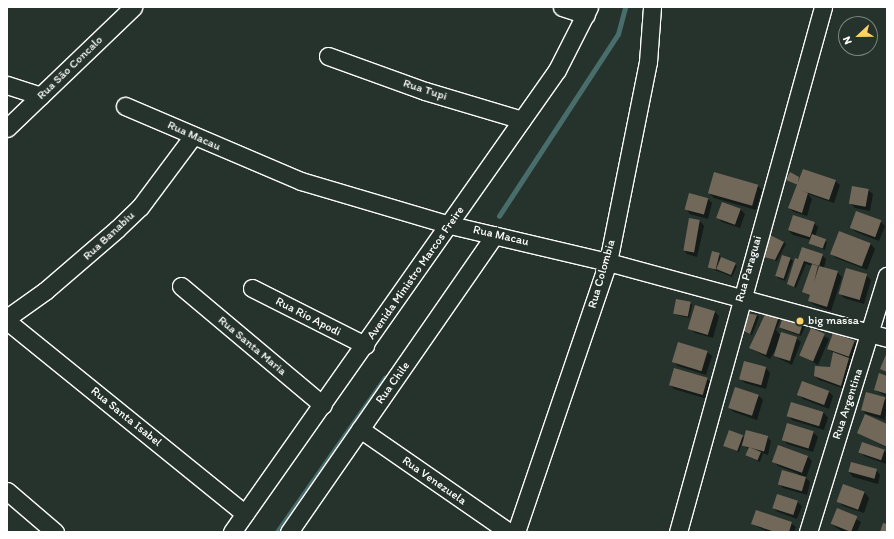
<!DOCTYPE html>
<meta charset="utf-8">
<style>
body{margin:0}
#map{position:relative;width:894px;height:539px;overflow:hidden;background:#26332d;font-family:Itim,sans-serif}
div>[style]{position:absolute}
[style*='--x']{left:calc(var(--x)*1px);top:calc(var(--y)*1px);width:calc(var(--w)*1px);rotate:calc(var(--a)*1deg)}
.shadow>*{inset:0;background:#0007}
.stream>*{height:4.5px;margin:-2.25px;padding:0 2.25px;transform-origin:2.25px;border-radius:2.25px;background:#486d6b}
.building>*{inset:0;background:#71685a;transform-origin:0 0}
.roads{filter:drop-shadow(1px 0 #fff) drop-shadow(-1px 0 #fff) drop-shadow(0 1px #fff) drop-shadow(0 -1px #fff)}
.street>*{height:17px;margin:-8.5px;padding:0 8.5px;transform-origin:8.5px;border-radius:8.5px;background:#26332d}
.dots>*{width:11px;height:11px;translate:-50% -50%;box-sizing:border-box;border:2px solid #26332d;border-radius:50%}
span{translate:-50% -50%;white-space:nowrap;text-align:center;line-height:1.15;-webkit-text-stroke:4px #26332d;paint-order:stroke}
.street-label{font-size:12px;color:#fff}
.poi-label{font-size:12px;color:#fff}
.left{translate:0 -50%;text-align:left}
.frame{position:absolute;inset:0;border:8px solid #fff;pointer-events:none}
.north{position:absolute;left:838px;top:16px;width:40px;height:40px;box-sizing:border-box;background:#26332d;border:1px solid #7d8581;border-radius:50%;rotate:248deg;font-size:11px;font-weight:700;line-height:16px;text-align:center;color:#fff}
.north::after{content:'';display:block;margin:auto;width:14px;height:18px;background:#ffd166;clip-path:polygon(50% 0,100% 100%,50% 72%,0 100%)}
</style>
<div id="map">
<div class="shadow">
<div style="clip-path:polygon(798px 178px,835px 181px,840px 185px,834px 203px,808px 194px,812px 199px,807px 216px,794px 212px,789px 208px,798px 185px,788px 180px)"></div>
<div style="clip-path:polygon(758px 186px,762px 190px,756px 210px,714px 198px,709px 193px)"></div>
<div style="clip-path:polygon(868px 190px,873px 194px,870px 211px,855px 208px,850px 203px)"></div>
<div style="clip-path:polygon(708px 199px,712px 203px,708px 219px,690px 214px,686px 209px)"></div>
<div style="clip-path:polygon(740px 209px,745px 214px,740px 228px,722px 222px,718px 218px)"></div>
<div style="clip-path:polygon(690px 219px,700px 221px,704px 226px,697px 257px,687px 254px,683px 250px)"></div>
<div style="clip-path:polygon(880px 221px,885px 226px,879px 241px,856px 232px,851px 228px)"></div>
<div style="clip-path:polygon(814px 223px,818px 227px,815px 237px,827px 242px,825px 250px,812px 245px,811px 240px,793px 235px,788px 230px)"></div>
<div style="clip-path:polygon(840px 232px,871px 244px,875px 249px,867px 270px,836px 258px,831px 254px)"></div>
<div style="clip-path:polygon(784px 242px,786px 244px,777px 261px,761px 256px)"></div>
<div style="clip-path:polygon(719px 254px,721px 258px,737px 266px,732px 277px,708px 267px)"></div>
<div style="clip-path:polygon(822px 255px,826px 259px,824px 268px,837px 272px,842px 277px,831px 311px,814px 305px,809px 301px,811px 296px,803px 292px,812px 266px,806px 264px,796px 288px,788px 284px,799px 260px)"></div>
<div style="clip-path:polygon(791px 259px,793px 261px,785px 281px,778px 278px,776px 276px)"></div>
<div style="clip-path:polygon(866px 275px,871px 280px,864px 304px,844px 298px,839px 293px)"></div>
<div style="clip-path:polygon(690px 303px,692px 305px,689px 318px,674px 314px)"></div>
<div style="clip-path:polygon(769px 310px,782px 316px,776px 330px,781px 336px,796px 338px,801px 342px,792px 365px,774px 356px,777px 347px,770px 359px,750px 348px,760px 324px,767px 327px)"></div>
<div style="clip-path:polygon(715px 312px,719px 316px,713px 338px,695px 333px,690px 328px)"></div>
<div style="clip-path:polygon(757px 315px,759px 317px,752px 335px,742px 331px)"></div>
<div style="clip-path:polygon(783px 318px,803px 325px,805px 327px,801px 336px,782px 329px,780px 327px)"></div>
<div style="clip-path:polygon(811px 329px,829px 339px,818px 365px,800px 355px)"></div>
<div style="clip-path:polygon(855px 342px,859px 346px,854px 360px,849px 358px,853px 363px,845px 389px,819px 380px,815px 376px,830px 369px,833px 353px,829px 349px)"></div>
<div style="clip-path:polygon(707px 352px,712px 356px,706px 375px,678px 366px,673px 361px)"></div>
<div style="clip-path:polygon(766px 368px,770px 373px,766px 389px,745px 383px,740px 379px)"></div>
<div style="clip-path:polygon(887px 377px,887px 397px,875px 390px)"></div>
<div style="clip-path:polygon(707px 379px,712px 383px,707px 399px,674px 389px,670px 385px)"></div>
<div style="clip-path:polygon(802px 382px,829px 392px,833px 396px,829px 409px,803px 399px,798px 394px)"></div>
<div style="clip-path:polygon(867px 393px,887px 400px,885px 420px,866px 414px,862px 410px)"></div>
<div style="clip-path:polygon(759px 396px,763px 400px,757px 420px,734px 412px,729px 408px)"></div>
<div style="clip-path:polygon(792px 403px,824px 413px,828px 418px,824px 430px,792px 420px,788px 416px)"></div>
<div style="clip-path:polygon(887px 425px,887px 448px,858px 433px)"></div>
<div style="clip-path:polygon(813px 432px,818px 437px,813px 452px,787px 444px,783px 439px)"></div>
<div style="clip-path:polygon(742px 436px,745px 439px,767px 437px,771px 441px,768px 455px,763px 453px,760px 462px,749px 457px,749px 450px,744px 445px,743px 440px,739px 452px,724px 446px)"></div>
<div style="clip-path:polygon(779px 447px,808px 457px,812px 461px,806px 478px,810px 482px,807px 495px,783px 488px,779px 484px,799px 474px,778px 466px,774px 462px)"></div>
<div style="clip-path:polygon(860px 451px,885px 451px,887px 453px,886px 464px,864px 456px)"></div>
<div style="clip-path:polygon(876px 470px,880px 475px,878px 484px,853px 477px,849px 472px)"></div>
<div style="clip-path:polygon(844px 486px,865px 493px,869px 498px,864px 513px,843px 506px,838px 501px)"></div>
<div style="clip-path:polygon(797px 502px,802px 506px,797px 519px,778px 512px,773px 508px)"></div>
<div style="clip-path:polygon(838px 509px,861px 522px,857px 532px,843px 532px,831px 524px)"></div>
<div style="clip-path:polygon(791px 523px,796px 527px,794px 532px,768px 532px,752px 524px)"></div>
</div>
<div class="stream">
<div style="--x:499;--y:216;--w:217;--a:-56.8"></div>
<div style="--x:618;--y:34;--w:28;--a:-75"></div>
<div style="--x:277;--y:532;--w:188;--a:-55"></div>
</div>
<div class="building">
<div style="clip-path:polygon(803px 169px,836px 180px,829px 200px,800px 190px,808px 193px,802px 213px,788px 208px)"></div>
<div style="left:714px;top:172px;width:46px;height:22px;rotate:16deg"></div>
<div style="clip-path:polygon(790px 172px,799px 177px,798px 185px,786px 180px)"></div>
<div style="left:852px;top:186px;width:17px;height:18px;rotate:10deg"></div>
<div style="left:689px;top:193px;width:20px;height:17px;rotate:15deg"></div>
<div style="left:722px;top:202px;width:20px;height:17px;rotate:20deg"></div>
<div style="left:856px;top:211px;width:27px;height:18px;rotate:20deg"></div>
<div style="left:793px;top:215px;width:23px;height:16px;rotate:18deg"></div>
<div style="left:689px;top:218px;width:11px;height:33px;rotate:10deg"></div>
<div style="left:839px;top:231px;width:34px;height:25px;rotate:21deg"></div>
<div style="clip-path:polygon(766px 233px,784px 242px,775px 260px,760px 256px)"></div>
<div style="left:812px;top:234px;width:15px;height:10px;rotate:20deg"></div>
<div style="clip-path:polygon(802px 247px,823px 254px,819px 266px,838px 271px,827px 307px,808px 301px,810px 295px,802px 292px,812px 264px,818px 266px,814px 282px,819px 266px,804px 261px,794px 287px,787px 284px,795px 258px,798px 259px)"></div>
<div style="left:712px;top:251px;width:8px;height:17px;rotate:14deg"></div>
<div style="left:782px;top:255px;width:9px;height:22px;rotate:18deg"></div>
<div style="left:721px;top:257px;width:16px;height:13px;rotate:22deg"></div>
<div style="left:846px;top:268px;width:22px;height:27px;rotate:16deg"></div>
<div style="left:676px;top:299px;width:15px;height:15px;rotate:11deg"></div>
<div style="left:695px;top:305px;width:21px;height:25px;rotate:17deg"></div>
<div style="clip-path:polygon(768px 308px,780px 313px,766px 355px,749px 348px)"></div>
<div style="clip-path:polygon(747px 313px,757px 315px,750px 334px,739px 329px)"></div>
<div style="left:783px;top:317px;width:21px;height:11px;rotate:19deg"></div>
<div style="left:811px;top:328px;width:15px;height:30px;rotate:23deg"></div>
<div style="left:781px;top:332px;width:17px;height:25px;rotate:17deg"></div>
<div style="left:833px;top:333px;width:23px;height:17px;rotate:20deg"></div>
<div style="left:678px;top:342px;width:31px;height:21px;rotate:17deg"></div>
<div style="clip-path:polygon(833px 352px,849px 358px,841px 386px,814px 376px,815px 366px,830px 367px)"></div>
<div style="clip-path:polygon(887px 352px,887px 372px,880px 369px)"></div>
<div style="left:744px;top:361px;width:23px;height:19px;rotate:15deg"></div>
<div style="left:674px;top:368px;width:35px;height:18px;rotate:16deg"></div>
<div style="clip-path:polygon(879px 373px,887px 376px,887px 394px,874px 390px)"></div>
<div style="left:802px;top:381px;width:29px;height:15px;rotate:20deg"></div>
<div style="left:735px;top:387px;width:25px;height:22px;rotate:18deg"></div>
<div style="left:866px;top:392px;width:20px;height:19px;rotate:15deg"></div>
<div style="left:791px;top:402px;width:34px;height:15px;rotate:17deg"></div>
<div style="clip-path:polygon(865px 414px,887px 424px,887px 447px,857px 433px)"></div>
<div style="left:787px;top:423px;width:28px;height:18px;rotate:17deg"></div>
<div style="left:729px;top:430px;width:15px;height:17px;rotate:20deg"></div>
<div style="left:746px;top:430px;width:23px;height:16px;rotate:15deg"></div>
<div style="left:862px;top:442px;width:24px;height:11px;rotate:19deg"></div>
<div style="left:778px;top:445px;width:32px;height:18px;rotate:20deg"></div>
<div style="left:749px;top:447px;width:13px;height:9px;rotate:23deg"></div>
<div style="left:851px;top:462px;width:27px;height:10px;rotate:15deg"></div>
<div style="left:782px;top:470px;width:25px;height:15px;rotate:16deg"></div>
<div style="left:843px;top:484px;width:23px;height:19px;rotate:20deg"></div>
<div style="left:777px;top:494px;width:22px;height:15px;rotate:18deg"></div>
<div style="left:837px;top:508px;width:22px;height:17px;rotate:22deg"></div>
<div style="clip-path:polygon(756px 510px,792px 522px,789px 532px,775px 532px,751px 524px)"></div>
<div style="clip-path:polygon(883px 523px,887px 524px,887px 532px,880px 532px)"></div>
</div>
<div class="roads">
<div class="street">
<div style="--x:562;--y:7;--w:25;--a:18"></div>
<div style="--x:328;--y:56;--w:103;--a:19.8"></div>
<div style="--x:425;--y:91;--w:101;--a:16.6"></div>
<div style="--x:7;--y:85;--w:35;--a:18"></div>
<div style="--x:125;--y:106;--w:191;--a:23.1"></div>
<div style="--x:301;--y:181;--w:155;--a:16.5"></div>
<div style="--x:450;--y:225;--w:162;--a:13.2"></div>
<div style="--x:608;--y:262;--w:289;--a:15.2"></div>
<div style="--x:7;--y:128;--w:175;--a:-43.8"></div>
<div style="--x:181;--y:286;--w:185;--a:40"></div>
<div style="--x:252;--y:288;--w:127;--a:26.8"></div>
<div style="--x:7;--y:318;--w:47;--a:-35.4"></div>
<div style="--x:45;--y:291;--w:95;--a:-40.7"></div>
<div style="--x:117;--y:229;--w:32;--a:-44"></div>
<div style="--x:140;--y:207;--w:89;--a:-53.3"></div>
<div style="--x:7;--y:321;--w:306;--a:39"></div>
<div style="--x:360;--y:429;--w:181;--a:34.7"></div>
<div style="--x:7;--y:491;--w:63;--a:40.5"></div>
<div style="--x:232;--y:532;--w:565;--a:-54.88"></div>
<div style="--x:557;--y:70;--w:71;--a:-63.1"></div>
<div style="--x:289;--y:532;--w:361;--a:-55.3"></div>
<div style="--x:516;--y:532;--w:285;--a:-71.2"></div>
<div style="--x:608;--y:262;--w:204;--a:-78.7"></div>
<div style="--x:648;--y:62;--w:55;--a:-85.8"></div>
<div style="--x:678;--y:532;--w:545;--a:-74.56"></div>
<div style="--x:808;--y:532;--w:268;--a:-72.9"></div>
</div>
</div>
<div class="dots">
<div style="left:800px;top:321px;background:#ffd166"></div>
</div>
<div class="street-label">
<span style="left:70px;top:68px;rotate:-44deg">Rua São Concalo</span>
<span style="left:425px;top:90px;rotate:18deg">Rua Tupi</span>
<span style="left:194px;top:136px;rotate:24deg">Rua Macau</span>
<span style="left:109px;top:236px;rotate:-43deg">Rua Banabiu</span>
<span style="left:501px;top:236px;rotate:13deg">Rua Macau</span>
<span style="left:749px;top:269px;rotate:-74deg">Rua Paraguai</span>
<span style="left:416px;top:273px;rotate:-55deg">Avenida Ministro Marcos Freire</span>
<span style="left:602px;top:274px;rotate:-74deg">Rua Colombia</span>
<span style="left:308px;top:317px;rotate:27deg">Rua Rio Apodi</span>
<span style="left:252px;top:346px;rotate:40deg">Rua Santa Maria</span>
<span style="left:393px;top:383px;rotate:-54deg">Rua Chile</span>
<span style="left:848px;top:404px;rotate:-72deg">Rua Argentina</span>
<span style="left:126px;top:417px;rotate:39deg">Rua Santa Isabel</span>
<span style="left:434px;top:481px;rotate:35deg">Rua Venezuela</span>
</div>
<div class="poi-label">
<span class="left" style="left:808px;top:321px">big massa</span>
</div>
<div class="frame"></div>
<div class="north">N</div>
</div>
